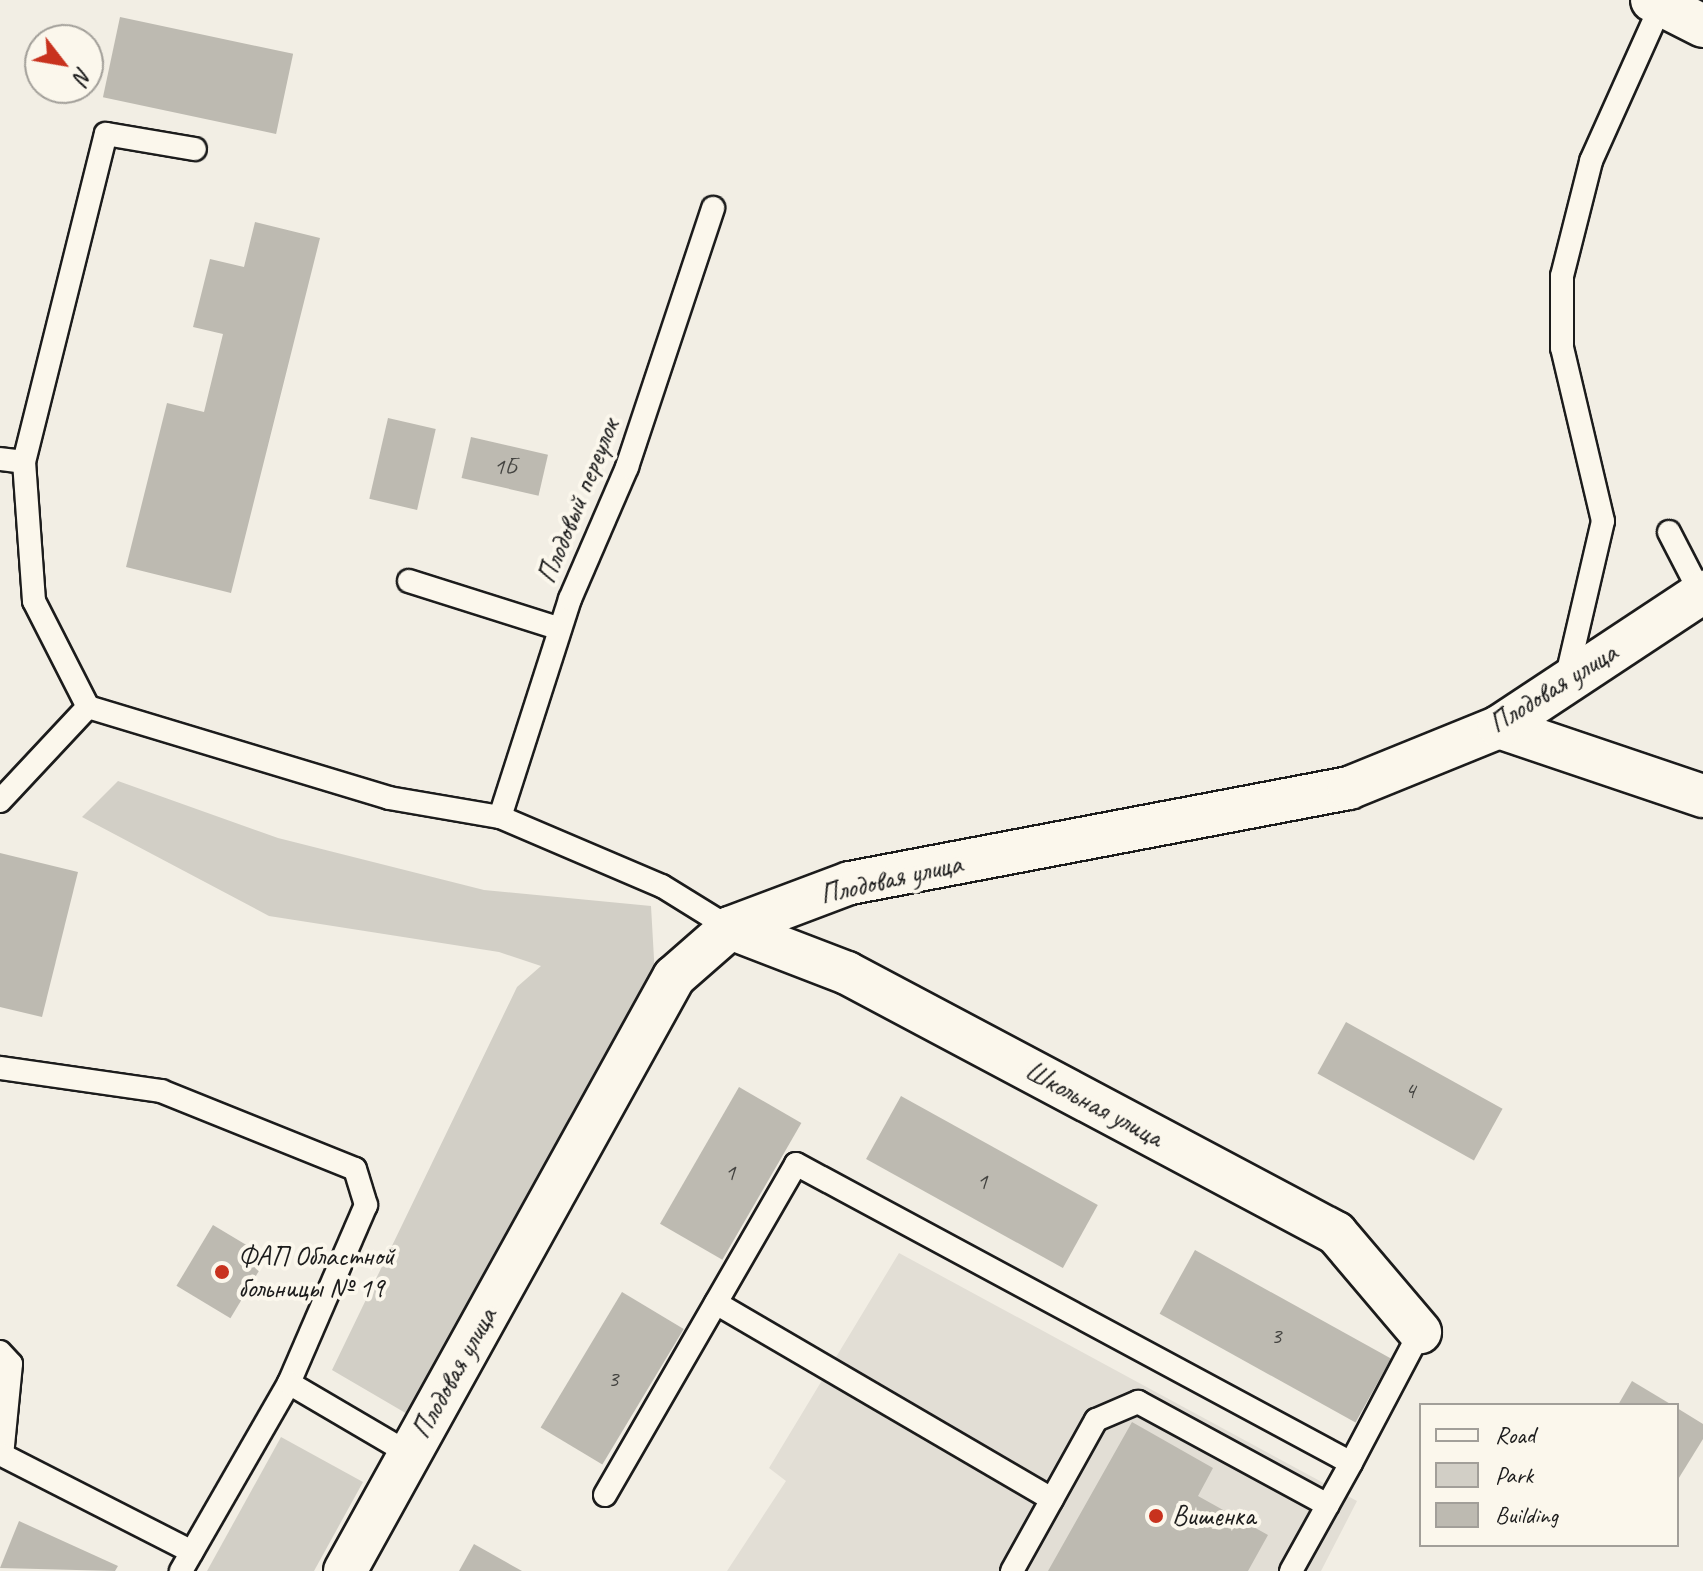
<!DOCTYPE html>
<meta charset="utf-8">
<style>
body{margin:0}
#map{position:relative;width:1703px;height:1571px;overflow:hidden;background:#f2eee4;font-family:Caveat,sans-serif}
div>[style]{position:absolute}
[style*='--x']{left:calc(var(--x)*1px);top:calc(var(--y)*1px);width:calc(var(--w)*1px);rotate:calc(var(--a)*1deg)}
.built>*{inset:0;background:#e2ded5}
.green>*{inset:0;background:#d2cfc6}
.building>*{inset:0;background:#bdbab1;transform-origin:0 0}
.roads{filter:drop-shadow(2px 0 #1c1c1c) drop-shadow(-2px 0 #1c1c1c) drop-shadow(0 2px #1c1c1c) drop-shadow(0 -2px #1c1c1c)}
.service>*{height:22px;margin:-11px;padding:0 11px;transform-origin:11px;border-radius:11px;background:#fbf7ec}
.minor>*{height:42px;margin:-21px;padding:0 21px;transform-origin:21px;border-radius:21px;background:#fbf7ec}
.dots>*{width:22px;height:22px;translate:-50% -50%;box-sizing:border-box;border:4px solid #fbf7ec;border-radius:50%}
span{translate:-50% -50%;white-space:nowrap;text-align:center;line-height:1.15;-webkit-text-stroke:8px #fbf7ec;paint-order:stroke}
.number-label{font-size:24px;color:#444441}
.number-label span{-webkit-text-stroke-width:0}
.street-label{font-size:28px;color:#1c1c1c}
.poi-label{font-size:28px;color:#1c1c1c}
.left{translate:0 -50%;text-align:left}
.legend{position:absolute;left:1419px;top:1403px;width:260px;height:144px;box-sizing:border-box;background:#fbf7ec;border:2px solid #a29f99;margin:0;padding:10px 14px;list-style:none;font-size:24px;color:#1c1c1c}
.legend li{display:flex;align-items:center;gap:16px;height:40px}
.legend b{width:40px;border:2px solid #a29f99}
.north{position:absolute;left:24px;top:24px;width:80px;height:80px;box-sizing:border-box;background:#fbf7ec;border:2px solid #a29f99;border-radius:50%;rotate:121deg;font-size:22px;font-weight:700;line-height:32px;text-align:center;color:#1c1c1c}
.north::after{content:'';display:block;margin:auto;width:28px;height:36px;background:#c8321e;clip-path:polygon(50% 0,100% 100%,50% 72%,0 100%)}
</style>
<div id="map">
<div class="built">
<div style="clip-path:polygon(899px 1253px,1357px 1501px,1321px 1571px,727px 1571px,786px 1481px,769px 1468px)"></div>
</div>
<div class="green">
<div style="clip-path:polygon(118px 781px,278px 838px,484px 890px,651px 906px,656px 994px,409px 1415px,332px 1370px,517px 987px,541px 966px,499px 952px,269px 916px,82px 817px)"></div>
<div style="clip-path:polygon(281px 1437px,363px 1482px,314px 1571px,207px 1571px)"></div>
</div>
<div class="building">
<div style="left:120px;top:17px;width:177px;height:82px;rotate:12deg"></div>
<div style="clip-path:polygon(255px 222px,320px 238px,231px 593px,126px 567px,167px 403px,204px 412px,223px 334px,193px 327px,210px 259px,244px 267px)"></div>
<div style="left:388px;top:418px;width:49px;height:83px;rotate:13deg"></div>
<div style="left:471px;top:437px;width:79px;height:42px;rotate:13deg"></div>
<div style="clip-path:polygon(0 853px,78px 872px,42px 1017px,0 1007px)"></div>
<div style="left:1346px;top:1022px;width:179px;height:59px;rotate:29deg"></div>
<div style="left:739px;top:1087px;width:72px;height:158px;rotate:30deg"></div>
<div style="left:901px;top:1096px;width:225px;height:72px;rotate:29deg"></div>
<div style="left:213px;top:1225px;width:63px;height:71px;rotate:31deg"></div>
<div style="left:1195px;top:1250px;width:224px;height:73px;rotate:29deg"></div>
<div style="left:622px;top:1292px;width:72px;height:158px;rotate:31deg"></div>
<div style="clip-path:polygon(1632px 1381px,1672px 1405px,1618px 1405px)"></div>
<div style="clip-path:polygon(1677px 1408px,1703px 1424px,1703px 1439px,1677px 1481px)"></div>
<div style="clip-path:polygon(1132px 1422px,1213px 1468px,1198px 1496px,1268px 1535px,1248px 1571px,1048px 1571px)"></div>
<div style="clip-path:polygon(19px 1521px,118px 1566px,115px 1571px,0 1568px)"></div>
<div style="clip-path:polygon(474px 1544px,522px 1571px,459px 1571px)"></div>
</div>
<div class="roads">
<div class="service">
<div style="--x:0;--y:459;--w:24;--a:7"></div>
<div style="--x:1669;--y:532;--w:70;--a:62.7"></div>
<div style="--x:409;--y:581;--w:158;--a:17.6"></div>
<div style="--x:1566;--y:680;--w:163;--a:-76.9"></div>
<div style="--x:1603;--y:521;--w:178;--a:-103.3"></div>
<div style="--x:1562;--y:348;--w:72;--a:-90"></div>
<div style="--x:1562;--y:276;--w:119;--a:-75.8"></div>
<div style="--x:1591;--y:161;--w:171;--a:-65.8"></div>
<div style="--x:88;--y:707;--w:314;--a:16.8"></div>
<div style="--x:389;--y:798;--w:113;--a:9.7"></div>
<div style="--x:500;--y:817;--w:176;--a:23.1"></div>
<div style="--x:662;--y:886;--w:80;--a:31.7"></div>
<div style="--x:0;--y:801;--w:129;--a:-46.9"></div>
<div style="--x:88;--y:707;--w:119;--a:-117"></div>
<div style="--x:34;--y:601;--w:139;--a:-94.1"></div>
<div style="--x:24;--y:462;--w:338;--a:-76"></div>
<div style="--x:106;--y:134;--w:90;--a:9.6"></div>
<div style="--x:500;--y:817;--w:229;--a:-72.2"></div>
<div style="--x:570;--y:599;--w:144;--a:-66.6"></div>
<div style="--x:627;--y:467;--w:273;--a:-71.6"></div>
<div style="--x:0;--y:1068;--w:163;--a:8.1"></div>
<div style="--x:161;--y:1091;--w:209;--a:21.9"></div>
<div style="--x:355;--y:1169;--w:38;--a:73"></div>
<div style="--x:366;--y:1205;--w:194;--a:113.4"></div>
<div style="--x:289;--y:1383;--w:217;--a:119.9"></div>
<div style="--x:716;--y:1303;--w:389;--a:30.3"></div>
<div style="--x:0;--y:1352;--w:16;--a:47"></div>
<div style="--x:11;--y:1364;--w:91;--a:95.6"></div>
<div style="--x:2;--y:1455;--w:213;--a:27"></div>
<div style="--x:289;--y:1383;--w:140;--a:30.4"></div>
<div style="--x:605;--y:1495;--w:382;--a:-60"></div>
<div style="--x:796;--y:1164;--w:630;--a:28.31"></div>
<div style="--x:1351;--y:1463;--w:148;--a:-62.2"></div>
<div style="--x:1012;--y:1571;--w:173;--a:-60.9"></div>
<div style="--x:1096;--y:1420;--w:46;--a:-23.2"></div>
<div style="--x:1138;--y:1402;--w:216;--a:28.5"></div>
<div style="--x:1291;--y:1571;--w:124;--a:-60.9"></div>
</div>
<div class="minor">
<div style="--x:1652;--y:0;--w:57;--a:27"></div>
<div style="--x:1499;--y:727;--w:215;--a:18.7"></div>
<div style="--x:730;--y:928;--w:125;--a:21"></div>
<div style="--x:847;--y:973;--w:554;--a:28"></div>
<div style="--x:1336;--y:1233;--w:130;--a:49.7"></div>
<div style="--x:345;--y:1571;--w:679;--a:-61.02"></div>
<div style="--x:674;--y:977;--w:74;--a:-41.2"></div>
<div style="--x:730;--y:928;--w:128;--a:-20.6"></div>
<div style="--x:850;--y:883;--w:508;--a:-10.78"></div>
<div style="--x:1349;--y:788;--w:162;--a:-22.1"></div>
<div style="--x:1499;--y:727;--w:245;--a:-33.5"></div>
</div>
</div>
<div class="dots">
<div style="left:222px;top:1272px;background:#c8321e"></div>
<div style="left:1156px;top:1516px;background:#c8321e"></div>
</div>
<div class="number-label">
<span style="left:505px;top:467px">1Б</span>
<span style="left:1410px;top:1091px">4</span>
<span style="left:730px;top:1173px">1</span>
<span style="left:982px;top:1182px">1</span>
<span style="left:1276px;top:1336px">3</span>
<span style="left:613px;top:1379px">3</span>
</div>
<div class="street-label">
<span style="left:578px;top:501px;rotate:-68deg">Плодовый переулок</span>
<span style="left:1553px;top:688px;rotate:-32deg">Плодовая улица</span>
<span style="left:891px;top:879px;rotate:-13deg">Плодовая улица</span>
<span style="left:1094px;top:1104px;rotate:28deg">Школьная улица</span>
<span style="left:454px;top:1373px;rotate:-61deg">Плодовая улица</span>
</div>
<div class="poi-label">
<span class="left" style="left:238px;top:1272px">ФАП Областной<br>больницы № 19</span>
<span class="left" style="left:1172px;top:1516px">Вишенка</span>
</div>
<ul class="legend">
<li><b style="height:10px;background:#fbf7ec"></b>Road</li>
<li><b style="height:22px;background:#d2cfc6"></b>Park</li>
<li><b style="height:22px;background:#bdbab1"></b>Building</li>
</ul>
<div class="north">N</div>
</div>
